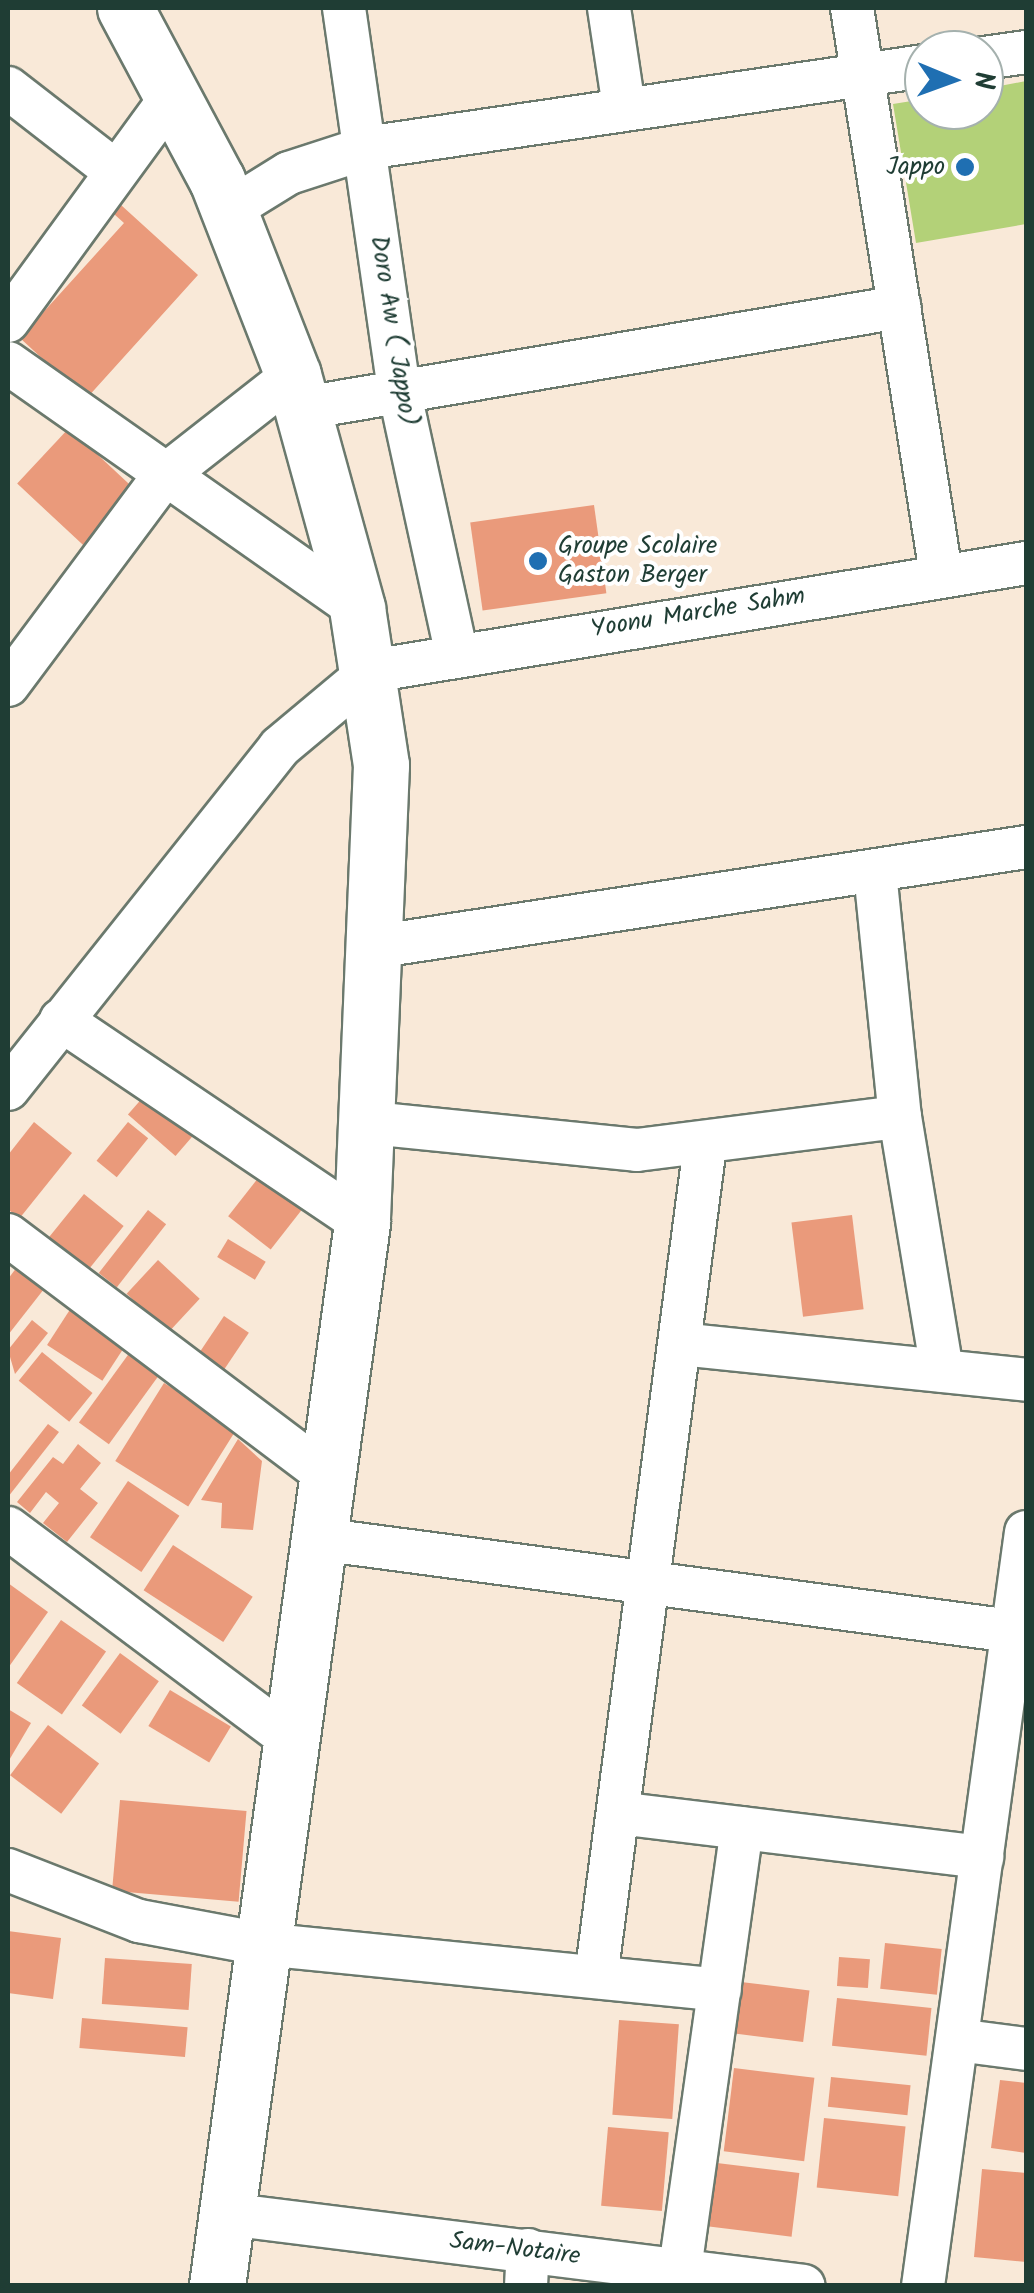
<!DOCTYPE html>
<style>
body{margin:0}
#map{position:relative;width:1034px;height:2293px;overflow:hidden;background:#f9e9d8;font-family:Kalam,sans-serif}
div>[style]{position:absolute}
[style*='--x']{left:calc(var(--x)*1px);top:calc(var(--y)*1px);width:calc(var(--w)*1px);rotate:calc(var(--a)*1deg)}
.green>*{inset:0;background:#b3d178}
.building>*{inset:0;background:#ea9a7b;transform-origin:0 0}
.roads{filter:drop-shadow(2px 0 #6b796d) drop-shadow(-2px 0 #6b796d) drop-shadow(0 2px #6b796d) drop-shadow(0 -2px #6b796d)}
.minor>*{height:42px;margin:-21px;padding:0 21px;transform-origin:21px;border-radius:21px;background:#fff}
.major>*{height:55px;margin:-27.5px;padding:0 27.5px;transform-origin:27.5px;border-radius:27.5px;background:#fff}
.dots>*{width:28px;height:28px;translate:-50% -50%;box-sizing:border-box;border:5px solid #fff;border-radius:50%}
span{translate:-50% -50%;white-space:nowrap;text-align:center;line-height:1.15;-webkit-text-stroke:8px #fff;paint-order:stroke}
.poi-label{font-size:25px;color:#1f3d34}
.right{translate:-100% -50%;text-align:right}
.left{translate:0 -50%;text-align:left}
.street-label{font-size:25px;color:#1f3d34}
.frame{position:absolute;inset:0;border:10px solid #1f3d34;pointer-events:none}
.north{position:absolute;left:904px;top:30px;width:100px;height:100px;box-sizing:border-box;background:#fff;border:2px solid #a5b1ae;border-radius:50%;rotate:91deg;font-size:28px;font-weight:700;line-height:40px;text-align:center;color:#1f3d34}
.north::after{content:'';display:block;margin:auto;width:35px;height:45px;background:#1f6fb2;clip-path:polygon(50% 0,100% 100%,50% 72%,0 100%)}
</style>
<div id="map">
<div class="green">
<div style="clip-path:polygon(1026px 81px,1026px 224px,916px 243px,893px 104px,924px 99px,924px 110px,984px 110px,984px 89px)"></div>
</div>
<div class="building">
<div style="clip-path:polygon(121px 205px,198px 275px,86px 399px,20px 338px,124px 223px,114px 214px)"></div>
<div style="left:69px;top:428px;width:99px;height:76px;rotate:43deg"></div>
<div style="left:594px;top:505px;width:89px;height:125px;rotate:82deg"></div>
<div style="left:145px;top:1095px;width:63px;height:26px;rotate:41deg"></div>
<div style="clip-path:polygon(34px 1122px,72px 1153px,19px 1219px,8px 1209px,8px 1155px)"></div>
<div style="left:128px;top:1122px;width:26px;height:50px;rotate:39deg"></div>
<div style="left:262px;top:1173px;width:54px;height:55px;rotate:38deg"></div>
<div style="left:84px;top:1194px;width:51px;height:58px;rotate:39deg"></div>
<div style="left:148px;top:1210px;width:23px;height:80px;rotate:38deg"></div>
<div style="left:852px;top:1215px;width:95px;height:61px;rotate:83deg"></div>
<div style="left:228px;top:1239px;width:44px;height:21px;rotate:31deg"></div>
<div style="left:158px;top:1260px;width:57px;height:46px;rotate:43deg"></div>
<div style="clip-path:polygon(17px 1267px,44px 1289px,8px 1335px,8px 1279px)"></div>
<div style="left:71px;top:1308px;width:66px;height:44px;rotate:33deg"></div>
<div style="left:224px;top:1316px;width:30px;height:46px;rotate:34deg"></div>
<div style="clip-path:polygon(32px 1320px,48px 1333px,15px 1374px,8px 1350px)"></div>
<div style="left:133px;top:1348px;width:37px;height:92px;rotate:36deg"></div>
<div style="left:42px;top:1352px;width:65px;height:37px;rotate:39deg"></div>
<div style="left:164px;top:1383px;width:86px;height:92px;rotate:32deg"></div>
<div style="clip-path:polygon(48px 1424px,59px 1432px,8px 1497px,8px 1475px)"></div>
<div style="clip-path:polygon(238px 1439px,262px 1461px,253px 1530px,221px 1528px,222px 1503px,201px 1500px)"></div>
<div style="clip-path:polygon(78px 1444px,101px 1463px,80px 1489px,98px 1503px,67px 1542px,43px 1523px,59px 1503px,46px 1492px,30px 1513px,17px 1502px,53px 1457px,63px 1464px)"></div>
<div style="left:128px;top:1481px;width:62px;height:68px;rotate:34deg"></div>
<div style="left:173px;top:1545px;width:95px;height:54px;rotate:33deg"></div>
<div style="clip-path:polygon(8px 1583px,48px 1612px,8px 1668px)"></div>
<div style="left:61px;top:1620px;width:55px;height:77px;rotate:35deg"></div>
<div style="left:120px;top:1653px;width:48px;height:65px;rotate:36deg"></div>
<div style="left:170px;top:1690px;width:71px;height:42px;rotate:31deg"></div>
<div style="clip-path:polygon(8px 1709px,31px 1723px,8px 1762px)"></div>
<div style="left:48px;top:1725px;width:64px;height:63px;rotate:37deg"></div>
<div style="left:120px;top:1800px;width:127px;height:91px;rotate:5deg"></div>
<div style="clip-path:polygon(8px 1931px,61px 1938px,53px 1999px,8px 1993px)"></div>
<div style="left:885px;top:1943px;width:57px;height:46px;rotate:6deg"></div>
<div style="left:839px;top:1957px;width:31px;height:29px;rotate:4deg"></div>
<div style="left:105px;top:1958px;width:87px;height:46px;rotate:4deg"></div>
<div style="left:741px;top:1982px;width:69px;height:52px;rotate:7deg"></div>
<div style="left:837px;top:1998px;width:95px;height:48px;rotate:6deg"></div>
<div style="left:82px;top:2018px;width:106px;height:30px;rotate:5deg"></div>
<div style="left:619px;top:2020px;width:60px;height:95px;rotate:4deg"></div>
<div style="left:734px;top:2068px;width:81px;height:84px;rotate:7deg"></div>
<div style="left:831px;top:2077px;width:80px;height:30px;rotate:6deg"></div>
<div style="clip-path:polygon(1000px 2080px,1026px 2083px,1026px 2153px,991px 2148px)"></div>
<div style="left:824px;top:2118px;width:82px;height:70px;rotate:6deg"></div>
<div style="left:608px;top:2127px;width:61px;height:79px;rotate:5deg"></div>
<div style="left:717px;top:2163px;width:83px;height:64px;rotate:7deg"></div>
<div style="clip-path:polygon(982px 2169px,1026px 2173px,1026px 2262px,974px 2257px)"></div>
</div>
<div class="roads">
<div class="minor">
<div style="--x:344;--y:8;--w:381;--a:81.8"></div>
<div style="--x:398;--y:385;--w:272;--a:77.7"></div>
<div style="--x:609;--y:8;--w:100;--a:81.4"></div>
<div style="--x:852;--y:8;--w:573;--a:81.06"></div>
<div style="--x:984;--y:58;--w:42;--a:-8.1"></div>
<div style="--x:8;--y:88;--w:135;--a:37.8"></div>
<div style="--x:229;--y:210;--w:70;--a:-31.7"></div>
<div style="--x:289;--y:173;--w:81;--a:-18"></div>
<div style="--x:366;--y:148;--w:564;--a:-8.36"></div>
<div style="--x:8;--y:321;--w:283;--a:-53.9"></div>
<div style="--x:8;--y:363;--w:426;--a:35.1"></div>
<div style="--x:304;--y:408;--w:604;--a:-9.63"></div>
<div style="--x:8;--y:685;--w:259;--a:-53.3"></div>
<div style="--x:163;--y:477;--w:165;--a:-38.1"></div>
<div style="--x:875;--y:872;--w:246;--a:84.2"></div>
<div style="--x:900;--y:1117;--w:257;--a:80.6"></div>
<div style="--x:380;--y:946;--w:654;--a:-8.71"></div>
<div style="--x:61;--y:1020;--w:363;--a:34"></div>
<div style="--x:8;--y:1089;--w:437;--a:-51.5"></div>
<div style="--x:280;--y:747;--w:119;--a:-39.9"></div>
<div style="--x:371;--y:671;--w:664;--a:-9.36"></div>
<div style="--x:371;--y:1123;--w:267;--a:5.8"></div>
<div style="--x:637;--y:1150;--w:265;--a:-7.2"></div>
<div style="--x:8;--y:1235;--w:398;--a:37"></div>
<div style="--x:680;--y:1344;--w:348;--a:5.9"></div>
<div style="--x:8;--y:1528;--w:354;--a:36.8"></div>
<div style="--x:319;--y:1539;--w:713;--a:7.57"></div>
<div style="--x:618;--y:1813;--w:367;--a:6.9"></div>
<div style="--x:8;--y:1870;--w:141;--a:21.3"></div>
<div style="--x:139;--y:1921;--w:125;--a:10.6"></div>
<div style="--x:262;--y:1944;--w:460;--a:5.7"></div>
<div style="--x:596;--y:1977;--w:838;--a:-82.53"></div>
<div style="--x:957;--y:2040;--w:70;--a:7.4"></div>
<div style="--x:227;--y:2214;--w:581;--a:7.11"></div>
<div style="--x:680;--y:2269;--w:445;--a:-82"></div>
<div style="--x:526;--y:2286;--w:36;--a:-87"></div>
<div style="--x:923;--y:2286;--w:761;--a:-82.22"></div>
</div>
<div class="major">
<div style="--x:125;--y:8;--w:195;--a:61.9"></div>
<div style="--x:217;--y:180;--w:209;--a:68.7"></div>
<div style="--x:293;--y:375;--w:242;--a:74.6"></div>
<div style="--x:357;--y:608;--w:159;--a:81.3"></div>
<div style="--x:381;--y:765;--w:458;--a:92.4"></div>
<div style="--x:362;--y:1223;--w:1073;--a:97.77"></div>
</div>
</div>
<div class="dots">
<div style="left:965px;top:167px;background:#1f6fb2"></div>
<div style="left:538px;top:561px;background:#1f6fb2"></div>
</div>
<div class="poi-label">
<span class="right" style="left:945px;top:167px">Jappo</span>
<span class="left" style="left:558px;top:561px">Groupe Scolaire<br>Gaston Berger</span>
</div>
<div class="street-label">
<span style="left:393px;top:331px;rotate:81deg">Doro Aw ( Jappo)</span>
<span style="left:698px;top:613px;rotate:-9deg">Yoonu Marche Sahm</span>
<span style="left:515px;top:2249px;rotate:7deg">Sam-Notaire</span>
</div>
<div class="frame"></div>
<div class="north">N</div>
</div>
